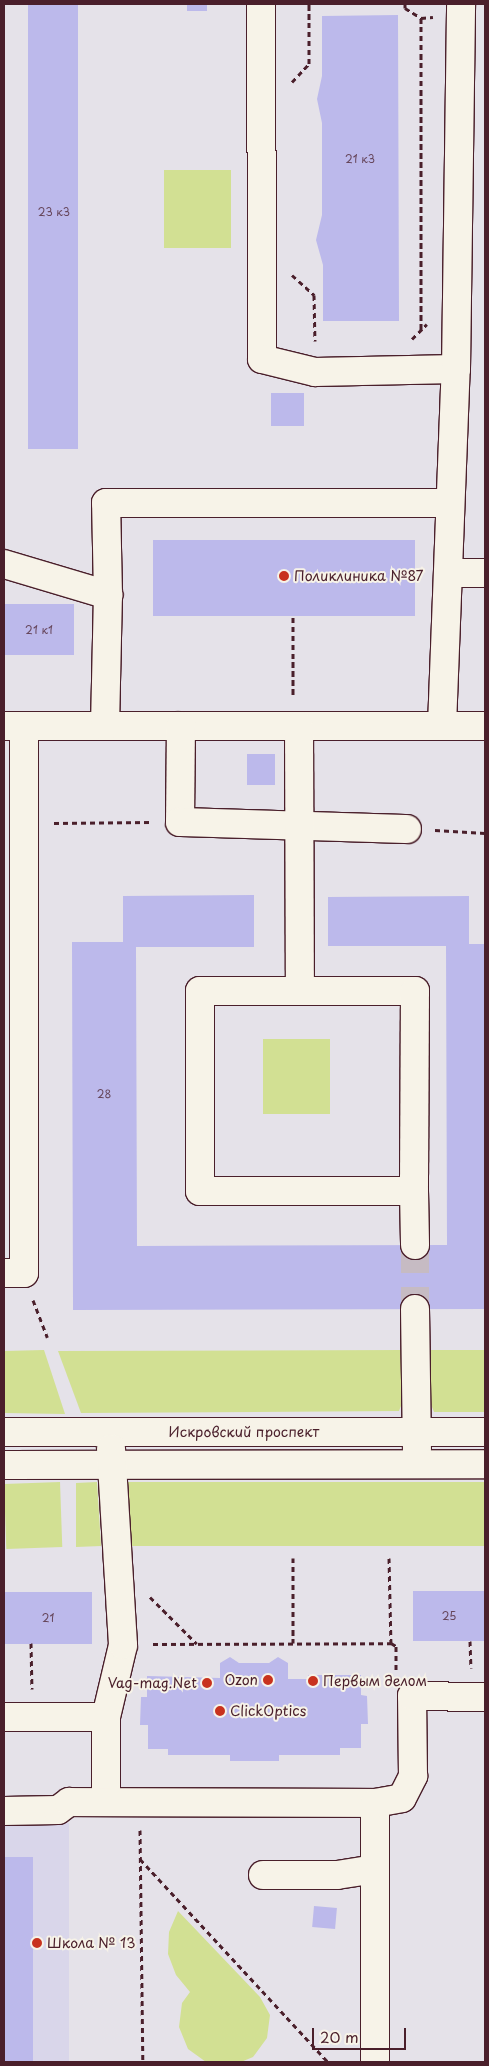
<!DOCTYPE html>
<meta charset="utf-8">
<style>
body{margin:0}
#map{position:relative;width:489px;height:2066px;overflow:hidden;background:#e5e2e9;font-family:"Playpen Sans",sans-serif}
div>[style]{position:absolute}
[style*='--x']{left:calc(var(--x)*1px);top:calc(var(--y)*1px);width:calc(var(--w)*1px);rotate:calc(var(--a)*1deg)}
.built>*{inset:0;background:#d9d6ea;transform-origin:0 0}
.green>*{inset:0;background:#d2e093;transform-origin:0 0}
.building>*{inset:0;background:#bcb9eb;transform-origin:0 0}
.minor-tunnel>*{height:28px;margin-top:-14px;transform-origin:0;background:repeating-linear-gradient(90deg,#c6bbc3 0 28px,transparent 0 42px)}
.path>*{height:3px;margin-top:-1.5px;transform-origin:0;background:repeating-linear-gradient(90deg,#4a1f2b 0 5px,transparent 0 9px)}
.roads{filter:drop-shadow(1px 0 #4a1f2b) drop-shadow(-1px 0 #4a1f2b) drop-shadow(0 1px #4a1f2b) drop-shadow(0 -1px #4a1f2b)}
.minor>*{height:28px;margin:-14px;padding:0 14px;transform-origin:14px;border-radius:14px;background:#f7f3e8}
.dots>*{width:14px;height:14px;translate:-50% -50%;box-sizing:border-box;border:2px solid #f7f3e8;border-radius:50%}
span{translate:-50% -50%;white-space:nowrap;text-align:center;line-height:1.15;-webkit-text-stroke:4px #f7f3e8;paint-order:stroke}
.number-label{font-size:11px;color:#66465b}
.number-label span{-webkit-text-stroke-width:0}
.poi-label{font-size:14px;color:#4a1f2b}
.left{translate:0 -50%;text-align:left}
.right{translate:-100% -50%;text-align:right}
.street-label{font-size:14px;color:#4a1f2b}
.frame{position:absolute;inset:0;border:5px solid #4a1f2b;pointer-events:none}
.scale{position:absolute;left:312px;top:2028px;width:94px;height:22px;box-sizing:border-box;border:2px solid #4a1f2b;border-top:0;padding-left:6px;font-size:15px;line-height:18px;white-space:nowrap;color:#4a1f2b;-webkit-text-stroke:4px #f7f3e8;paint-order:stroke}
</style>
<div id="map">
<div class="built">
<div style="left:4px;top:1823px;width:65px;height:239px"></div>
</div>
<div class="green">
<div style="left:164px;top:170px;width:67px;height:78px"></div>
<div style="left:263px;top:1039px;width:67px;height:75px"></div>
<div style="clip-path:polygon(44px 1350px,65px 1414px,4px 1413px,4px 1351px)"></div>
<div style="clip-path:polygon(404px 1350px,404px 1398px,399px 1411px,81px 1413px,58px 1351px)"></div>
<div style="clip-path:polygon(427px 1350px,485px 1350px,485px 1412px,434px 1412px,428px 1397px)"></div>
<div style="left:60px;top:1482px;width:65px;height:56px;rotate:88deg"></div>
<div style="clip-path:polygon(97px 1482px,101px 1546px,76px 1547px,76px 1483px)"></div>
<div style="left:125px;top:1482px;width:360px;height:64px"></div>
<div style="clip-path:polygon(178px 1911px,260px 1997px,270px 2015px,267px 2038px,253px 2057px,241px 2062px,206px 2062px,188px 2049px,179px 2027px,182px 2003px,190px 1992px,176px 1975px,168px 1954px,169px 1932px)"></div>
</div>
<div class="building">
<div style="left:28px;top:4px;width:50px;height:445px"></div>
<div style="left:187px;top:4px;width:20px;height:7px"></div>
<div style="clip-path:polygon(398px 15px,399px 321px,323px 321px,323px 265px,316px 240px,322px 215px,322px 123px,317px 99px,322px 76px,322px 16px)"></div>
<div style="left:271px;top:393px;width:33px;height:33px"></div>
<div style="left:415px;top:540px;width:76px;height:262px;rotate:90deg"></div>
<div style="left:74px;top:604px;width:51px;height:70px;rotate:90deg"></div>
<div style="left:247px;top:754px;width:28px;height:31px"></div>
<div style="clip-path:polygon(254px 895px,254px 947px,136px 947px,137px 1246px,447px 1245px,446px 946px,328px 946px,328px 897px,469px 896px,469px 944px,485px 944px,485px 1309px,73px 1310px,72px 942px,123px 942px,123px 896px)"></div>
<div style="left:413px;top:1591px;width:72px;height:50px"></div>
<div style="left:4px;top:1592px;width:88px;height:52px"></div>
<div style="clip-path:polygon(230px 1657px,239px 1663px,269px 1663px,278px 1657px,288px 1663px,288px 1679px,308px 1679px,308px 1675px,361px 1675px,361px 1695px,367px 1696px,368px 1724px,361px 1724px,361px 1748px,340px 1748px,340px 1755px,279px 1755px,279px 1761px,230px 1761px,230px 1755px,168px 1755px,168px 1749px,148px 1749px,148px 1725px,140px 1725px,141px 1697px,147px 1697px,147px 1676px,220px 1678px,220px 1663px)"></div>
<div style="left:4px;top:1857px;width:29px;height:205px"></div>
<div style="left:314px;top:1906px;width:23px;height:21px;rotate:5deg"></div>
</div>
<div class="minor-tunnel">
<div style="--x:415;--y:1245;--w:64;--a:90"></div>
</div>
<div class="path">
<div style="--x:405;--y:4;--w:4;--a:90"></div>
<div style="--x:405;--y:8;--w:19;--a:32"></div>
<div style="--x:421;--y:18;--w:312;--a:90"></div>
<div style="--x:421;--y:18;--w:12;--a:-5"></div>
<div style="--x:292;--y:82;--w:25;--a:-47"></div>
<div style="--x:309;--y:64;--w:60;--a:-90"></div>
<div style="--x:292;--y:275;--w:30;--a:42"></div>
<div style="--x:314;--y:295;--w:46;--a:88.8"></div>
<div style="--x:412;--y:339;--w:21;--a:-45"></div>
<div style="--x:293;--y:617;--w:79;--a:90"></div>
<div style="--x:54;--y:823;--w:97;--a:-0.6"></div>
<div style="--x:435;--y:830;--w:50;--a:3.4"></div>
<div style="--x:33;--y:1300;--w:40;--a:69"></div>
<div style="--x:293;--y:1558;--w:85;--a:90"></div>
<div style="--x:389;--y:1558;--w:85;--a:88.7"></div>
<div style="--x:391;--y:1643;--w:6;--a:31"></div>
<div style="--x:396;--y:1646;--w:25;--a:90"></div>
<div style="--x:150;--y:1597;--w:66;--a:45"></div>
<div style="--x:470;--y:1641;--w:27;--a:88"></div>
<div style="--x:31;--y:1643;--w:46;--a:88.8"></div>
<div style="--x:153;--y:1644;--w:238;--a:-0.2"></div>
<div style="--x:140;--y:1830;--w:232;--a:89.3"></div>
<div style="--x:140;--y:1859;--w:277;--a:47.2"></div>
</div>
<div class="roads">
<div class="minor">
<div style="--x:261;--y:4;--w:355;--a:89.8"></div>
<div style="--x:262;--y:359;--w:55;--a:13.8"></div>
<div style="--x:315;--y:372;--w:141;--a:-1.2"></div>
<div style="--x:4;--y:564;--w:109;--a:16.6"></div>
<div style="--x:448;--y:573;--w:37;--a:0"></div>
<div style="--x:4;--y:726;--w:481;--a:0"></div>
<div style="--x:105;--y:726;--w:131;--a:-88.7"></div>
<div style="--x:108;--y:595;--w:92;--a:-91.2"></div>
<div style="--x:106;--y:503;--w:344;--a:0"></div>
<div style="--x:181;--y:726;--w:96;--a:90.6"></div>
<div style="--x:180;--y:822;--w:227;--a:1.8"></div>
<div style="--x:299;--y:726;--w:265;--a:89.8"></div>
<div style="--x:442;--y:726;--w:357;--a:-87.8"></div>
<div style="--x:456;--y:369;--w:365;--a:-89.2"></div>
<div style="--x:200;--y:991;--w:215;--a:0"></div>
<div style="--x:415;--y:991;--w:200;--a:90.3"></div>
<div style="--x:414;--y:1191;--w:214;--a:180"></div>
<div style="--x:200;--y:1191;--w:200;--a:-90"></div>
<div style="--x:414;--y:1191;--w:54;--a:88.9"></div>
<div style="--x:4;--y:1273;--w:20;--a:0"></div>
<div style="--x:24;--y:1273;--w:547;--a:-90"></div>
<div style="--x:415;--y:1309;--w:141;--a:89.2"></div>
<div style="--x:4;--y:1432;--w:481;--a:0"></div>
<div style="--x:4;--y:1465;--w:481;--a:-0.1"></div>
<div style="--x:4;--y:1717;--w:102;--a:0"></div>
<div style="--x:106;--y:1802;--w:85;--a:-90"></div>
<div style="--x:106;--y:1717;--w:74;--a:-76.7"></div>
<div style="--x:123;--y:1645;--w:197;--a:-93.5"></div>
<div style="--x:4;--y:1811;--w:54;--a:-1.1"></div>
<div style="--x:58;--y:1810;--w:14;--a:-36"></div>
<div style="--x:69;--y:1802;--w:306;--a:0.2"></div>
<div style="--x:263;--y:1875;--w:74;--a:0"></div>
<div style="--x:337;--y:1875;--w:38;--a:-9"></div>
<div style="--x:375;--y:2062;--w:259;--a:-90"></div>
<div style="--x:375;--y:1803;--w:27;--a:-10"></div>
<div style="--x:402;--y:1798;--w:25;--a:-63"></div>
<div style="--x:413;--y:1776;--w:80;--a:-90.7"></div>
<div style="--x:412;--y:1696;--w:73;--a:0.8"></div>
</div>
</div>
<div class="dots">
<div style="left:284px;top:576px;background:#c8321e"></div>
<div style="left:268px;top:1680px;background:#c8321e"></div>
<div style="left:313px;top:1681px;background:#c8321e"></div>
<div style="left:207px;top:1683px;background:#c8321e"></div>
<div style="left:220px;top:1711px;background:#c8321e"></div>
<div style="left:37px;top:1943px;background:#c8321e"></div>
</div>
<div class="number-label">
<span style="left:360px;top:159px">21 к3</span>
<span style="left:54px;top:212px">23 к3</span>
<span style="left:39px;top:630px">21 к1</span>
<span style="left:104px;top:1094px">28</span>
<span style="left:449px;top:1616px">25</span>
<span style="left:48px;top:1618px">21</span>
</div>
<div class="poi-label">
<span class="left" style="left:294px;top:576px">Поликлиника №87</span>
<span class="right" style="left:258px;top:1680px">Ozon</span>
<span class="left" style="left:323px;top:1681px">Первым делом</span>
<span class="right" style="left:197px;top:1683px">Vag-mag.Net</span>
<span class="left" style="left:230px;top:1711px">ClickOptics</span>
<span class="left" style="left:47px;top:1943px">Школа № 13</span>
</div>
<div class="street-label">
<span style="left:244px;top:1432px">Искровский проспект</span>
</div>
<div class="frame"></div>
<div class="scale">20 m</div>
</div>
